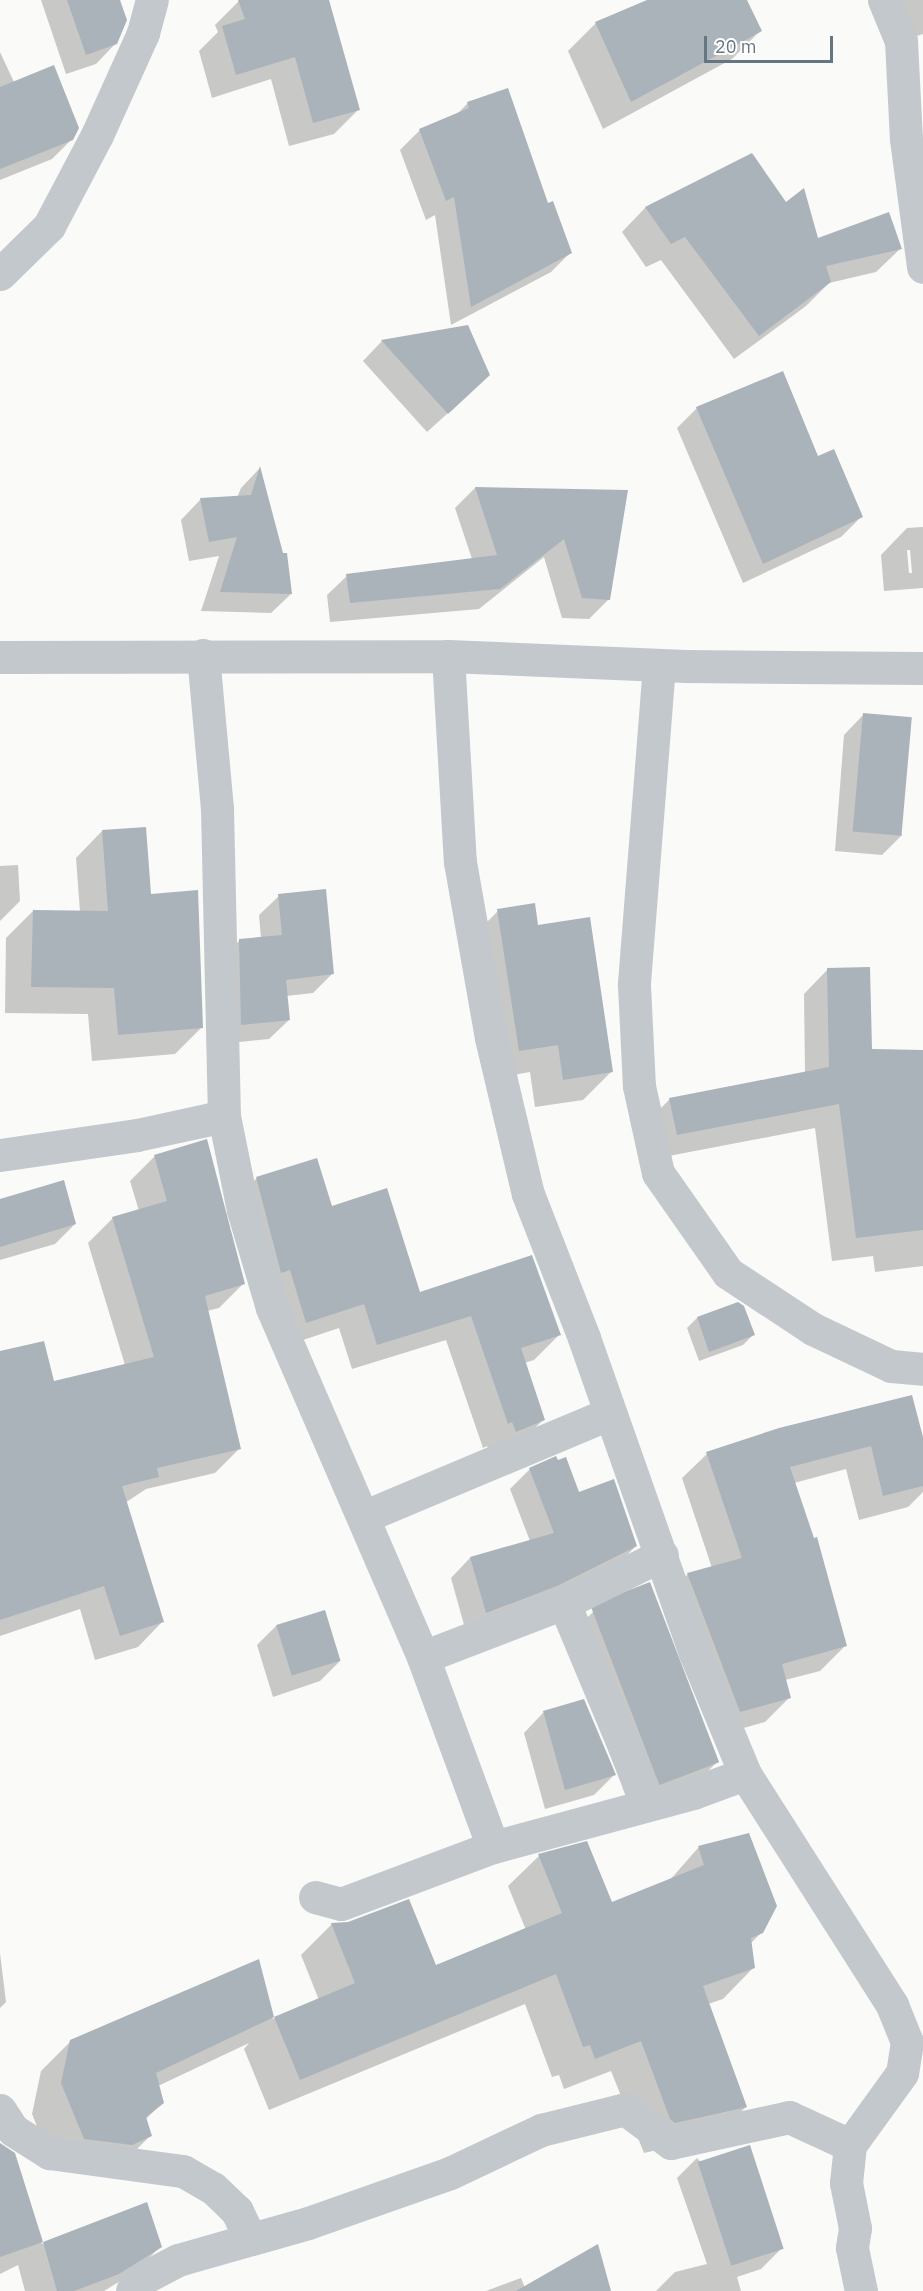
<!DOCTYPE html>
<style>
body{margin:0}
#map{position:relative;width:923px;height:2291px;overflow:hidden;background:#fafaf8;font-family:"IBM Plex Sans",sans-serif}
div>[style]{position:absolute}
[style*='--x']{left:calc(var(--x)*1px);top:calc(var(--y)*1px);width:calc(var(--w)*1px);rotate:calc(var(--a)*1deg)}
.shadow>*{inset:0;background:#0003}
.building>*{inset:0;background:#aab3b9;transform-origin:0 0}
.minor>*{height:33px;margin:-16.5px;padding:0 16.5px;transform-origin:16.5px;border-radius:16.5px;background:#c3c8cc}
.tertiary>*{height:33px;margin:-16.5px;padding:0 16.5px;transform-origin:16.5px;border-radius:16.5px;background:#c3c8cc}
span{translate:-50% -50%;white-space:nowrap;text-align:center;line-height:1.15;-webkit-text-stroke:6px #fff;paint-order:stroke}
.scale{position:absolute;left:704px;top:36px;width:129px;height:27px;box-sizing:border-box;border:3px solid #657683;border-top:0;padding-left:8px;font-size:18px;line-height:21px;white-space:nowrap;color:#657683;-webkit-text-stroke:4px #fff;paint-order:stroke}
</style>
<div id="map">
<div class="shadow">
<div style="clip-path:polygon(41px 0,119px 0,116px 43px,96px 64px,66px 74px)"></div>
<div style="clip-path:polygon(327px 0,358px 110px,334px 134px,289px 146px,271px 79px,212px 98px,199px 51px,218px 32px,215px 25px,239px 1px)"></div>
<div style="clip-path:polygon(650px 0,745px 0,760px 31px,732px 59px,603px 129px,568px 51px,596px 23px)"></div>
<div style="clip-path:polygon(875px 0,923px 0,923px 34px,890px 45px)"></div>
<div style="clip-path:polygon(0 52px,14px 82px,72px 139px,52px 159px,0 180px)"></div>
<div style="clip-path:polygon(468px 103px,547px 206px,571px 252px,551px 272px,451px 325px,435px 215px,426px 220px,400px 150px,420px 130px,456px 115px)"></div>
<div style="clip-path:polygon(751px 155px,785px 204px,817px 240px,900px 249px,876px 272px,829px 283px,806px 306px,734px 359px,661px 260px,646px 267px,622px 232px,645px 208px)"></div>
<div style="clip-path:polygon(467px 327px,469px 394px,427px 432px,363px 361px,382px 341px)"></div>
<div style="clip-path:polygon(697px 408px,817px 458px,861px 517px,841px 537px,743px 583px,677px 428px)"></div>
<div style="clip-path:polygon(259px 469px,291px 594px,271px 613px,201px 611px,219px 556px,189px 561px,181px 520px,200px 500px,237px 498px,241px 488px)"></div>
<div style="clip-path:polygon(475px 488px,626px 491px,609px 599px,589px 619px,562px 618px,544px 557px,479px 609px,330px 622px,327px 595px,347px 576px,472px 559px,455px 508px)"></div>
<div style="clip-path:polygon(evenodd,923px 527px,923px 588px,884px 591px,881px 555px,907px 528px,923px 527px,907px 550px,910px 550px,912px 573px,909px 573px,907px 550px)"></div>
<div style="clip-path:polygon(863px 715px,902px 835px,882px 855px,835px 851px,844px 735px)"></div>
<div style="clip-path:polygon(102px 831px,150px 896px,202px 1027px,175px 1054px,92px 1061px,88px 1014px,5px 1013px,6px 938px,33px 911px,80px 912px,76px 858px)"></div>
<div style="clip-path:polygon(18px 865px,20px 901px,0 921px,0 866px)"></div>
<div style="clip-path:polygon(279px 896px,333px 973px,313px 993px,286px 996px,289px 1020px,269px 1039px,221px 1044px,219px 961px,239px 941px,261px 938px,259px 915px)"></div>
<div style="clip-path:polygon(498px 911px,536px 926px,611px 1072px,583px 1100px,535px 1107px,530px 1072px,491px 1079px,470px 939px)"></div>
<div style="clip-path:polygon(828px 969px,871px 1051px,923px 1052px,923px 1266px,875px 1272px,873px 1256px,832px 1261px,815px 1128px,653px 1159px,646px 1123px,670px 1099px,805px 1074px,804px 994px)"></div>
<div style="clip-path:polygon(155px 1156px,244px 1283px,219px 1308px,207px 1311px,240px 1448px,215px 1473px,146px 1489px,125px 1503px,162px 1622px,138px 1647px,95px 1660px,80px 1609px,0 1636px,0 1353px,53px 1383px,125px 1365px,88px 1243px,113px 1218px,139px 1211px,130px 1181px)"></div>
<div style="clip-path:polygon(316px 1160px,331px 1208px,419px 1294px,559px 1335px,534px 1360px,524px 1363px,543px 1420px,518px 1445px,491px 1456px,487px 1446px,483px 1448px,446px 1340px,352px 1369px,339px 1328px,282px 1347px,231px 1204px,256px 1179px)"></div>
<div style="clip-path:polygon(0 1201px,75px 1224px,55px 1244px,0 1260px)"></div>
<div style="clip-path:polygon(737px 1303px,753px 1335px,743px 1345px,699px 1361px,687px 1328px,697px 1318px)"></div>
<div style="clip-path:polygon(923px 1443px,923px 1492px,908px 1507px,859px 1520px,846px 1469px,794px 1483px,845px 1646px,820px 1671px,785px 1680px,789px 1698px,765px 1722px,715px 1736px,663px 1599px,688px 1574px,712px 1568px,682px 1478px,707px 1454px)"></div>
<div style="clip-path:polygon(530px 1469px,578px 1494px,636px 1546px,616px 1566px,466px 1632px,451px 1578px,470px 1558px,530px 1541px,510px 1489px)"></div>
<div style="clip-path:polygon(594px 1611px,718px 1761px,690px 1789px,631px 1810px,566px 1639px)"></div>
<div style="clip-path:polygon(277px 1625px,340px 1661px,320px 1681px,273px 1697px,257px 1645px)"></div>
<div style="clip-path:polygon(583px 1701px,614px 1775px,594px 1795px,545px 1809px,524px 1733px,543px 1713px)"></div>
<div style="clip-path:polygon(748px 1834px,762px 1932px,750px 1944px,753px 1968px,723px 1999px,708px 2004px,746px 2107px,715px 2137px,644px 2153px,611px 2071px,564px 2089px,559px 2075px,552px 2077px,525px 2004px,269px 2110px,244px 2049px,249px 2043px,158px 2086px,162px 2103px,145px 2120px,150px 2136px,120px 2166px,54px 2168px,32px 2114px,41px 2071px,71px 2041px,258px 1961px,273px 2019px,319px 2000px,301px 1955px,332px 1924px,435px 1967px,526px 1930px,508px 1886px,539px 1856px,611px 1904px,669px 1881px,698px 1848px)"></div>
<div style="clip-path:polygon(0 1953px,6px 2002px,0 2008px)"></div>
<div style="clip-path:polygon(697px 2158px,781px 2249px,761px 2269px,737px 2277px,741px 2291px,656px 2291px,675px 2272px,707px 2264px,677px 2178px)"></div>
<div style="clip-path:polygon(24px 2189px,42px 2244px,146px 2204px,160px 2247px,135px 2272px,104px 2291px,25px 2291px,18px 2265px,0 2274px,0 2197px)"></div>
<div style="clip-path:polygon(521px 2278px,525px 2288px,610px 2291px,486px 2291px)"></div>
</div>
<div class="building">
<div style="clip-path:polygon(67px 0,120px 0,127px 20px,117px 44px,86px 55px)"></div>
<div style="clip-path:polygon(238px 0,329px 0,360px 110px,313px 123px,295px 57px,236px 75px,222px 26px,245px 19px)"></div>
<div style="clip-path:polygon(647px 0,747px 0,762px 31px,631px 102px,595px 22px)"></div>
<div style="clip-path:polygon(54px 65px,79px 128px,73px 140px,0 169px,0 87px)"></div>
<div style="clip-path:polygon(508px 88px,548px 203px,553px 201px,572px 253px,471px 307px,454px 197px,446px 201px,419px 129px,469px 108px,467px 102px)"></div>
<div style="clip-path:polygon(752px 153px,786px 202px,804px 188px,818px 238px,889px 212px,902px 249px,826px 266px,831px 282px,759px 336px,685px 237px,671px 244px,645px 207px)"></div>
<div style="clip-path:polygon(468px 325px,490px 375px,448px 414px,381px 340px)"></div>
<div style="clip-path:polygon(783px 371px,818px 456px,834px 449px,863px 517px,763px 564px,696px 407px)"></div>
<div style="clip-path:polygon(260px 466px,283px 553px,287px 553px,292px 594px,220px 592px,237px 537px,209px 542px,200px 498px,251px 495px)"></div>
<div style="clip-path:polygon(475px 487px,628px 490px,610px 600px,582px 598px,564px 539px,500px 589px,350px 603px,346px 574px,497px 555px)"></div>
<div style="left:863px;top:713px;width:49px;height:119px;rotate:5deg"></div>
<div style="clip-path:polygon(146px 827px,151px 894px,198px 890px,203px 1028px,118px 1035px,114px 988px,31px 987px,33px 910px,108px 911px,102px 830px)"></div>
<div style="clip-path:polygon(326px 889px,334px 974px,286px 980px,290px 1020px,241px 1025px,239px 939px,282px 935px,278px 894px)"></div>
<div style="clip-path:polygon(535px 903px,538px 925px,590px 917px,613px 1072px,563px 1080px,558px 1045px,519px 1051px,497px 909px)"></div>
<div style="clip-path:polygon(870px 967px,872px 1049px,923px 1050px,923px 1230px,856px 1238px,839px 1104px,677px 1135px,669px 1098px,829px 1067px,827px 968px)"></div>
<div style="clip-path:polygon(207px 1139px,245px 1284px,205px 1296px,241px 1449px,157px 1468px,159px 1477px,122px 1486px,164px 1622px,120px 1636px,104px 1586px,0 1620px,0 1351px,44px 1341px,54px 1381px,154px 1357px,112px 1217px,167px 1201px,154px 1155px)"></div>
<div style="clip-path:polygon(317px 1158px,332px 1206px,387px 1188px,420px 1292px,532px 1255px,561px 1335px,521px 1348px,545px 1420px,516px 1432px,512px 1422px,508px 1424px,471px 1316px,377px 1345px,364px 1304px,306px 1323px,290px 1270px,281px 1273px,256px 1177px)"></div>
<div style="clip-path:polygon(64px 1180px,76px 1224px,0 1247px,0 1199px)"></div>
<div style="clip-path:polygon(738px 1302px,744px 1306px,755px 1335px,709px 1352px,697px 1317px)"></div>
<div style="clip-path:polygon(912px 1395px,923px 1437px,923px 1486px,883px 1496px,871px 1446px,790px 1467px,814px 1538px,817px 1537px,847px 1646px,782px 1664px,791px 1698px,740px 1712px,687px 1573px,742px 1558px,706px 1452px,779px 1428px)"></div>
<div style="clip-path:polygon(556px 1456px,558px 1460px,566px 1457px,579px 1492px,614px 1479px,637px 1546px,557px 1586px,486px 1613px,470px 1557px,554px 1533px,529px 1468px)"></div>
<div style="left:650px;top:1582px;width:193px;height:64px;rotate:69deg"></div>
<div style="left:325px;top:1610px;width:53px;height:51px;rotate:73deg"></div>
<div style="clip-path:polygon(584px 1699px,616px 1775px,565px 1790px,543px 1711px)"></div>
<div style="clip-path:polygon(749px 1833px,777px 1906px,763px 1933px,751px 1938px,755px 1968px,703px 1986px,747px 2107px,675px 2123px,670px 2119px,641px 2041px,595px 2059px,590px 2045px,583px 2047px,556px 1974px,300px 2080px,274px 2017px,355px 1983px,331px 1923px,348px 1922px,409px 1899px,436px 1965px,562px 1913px,538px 1854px,587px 1841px,612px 1902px,704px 1865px,698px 1846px)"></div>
<div style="clip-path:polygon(259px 1959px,274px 2017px,156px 2073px,164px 2103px,146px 2117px,152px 2136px,132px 2145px,84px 2139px,61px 2083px,70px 2040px)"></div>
<div style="clip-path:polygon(0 2143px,15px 2153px,43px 2242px,0 2257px)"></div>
<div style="left:750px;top:2145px;width:109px;height:55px;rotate:72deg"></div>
<div style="clip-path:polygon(147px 2202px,162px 2247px,119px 2274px,74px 2291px,57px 2291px,43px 2242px)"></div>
<div style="clip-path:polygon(598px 2244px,611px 2291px,516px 2291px)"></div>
</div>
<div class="minor">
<div style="--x:884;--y:0;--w:44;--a:67.5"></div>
<div style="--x:901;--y:41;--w:98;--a:87.1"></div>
<div style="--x:906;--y:139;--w:129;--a:82.4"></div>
<div style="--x:0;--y:274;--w:69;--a:-44.4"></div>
<div style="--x:49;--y:226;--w:103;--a:-62.2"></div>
<div style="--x:97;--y:135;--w:112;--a:-65.7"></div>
<div style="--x:143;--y:33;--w:34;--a:-75"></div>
<div style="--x:203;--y:655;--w:155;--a:84.8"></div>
<div style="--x:217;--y:809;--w:307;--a:88.7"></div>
<div style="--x:224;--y:1116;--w:96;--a:78.6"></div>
<div style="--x:243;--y:1210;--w:102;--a:73.5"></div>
<div style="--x:272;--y:1308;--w:380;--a:66.6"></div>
<div style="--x:423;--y:1657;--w:202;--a:69.8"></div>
<div style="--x:493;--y:1847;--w:207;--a:-15.1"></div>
<div style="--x:693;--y:1793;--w:55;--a:-20.1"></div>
<div style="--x:448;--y:656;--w:206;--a:86.7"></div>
<div style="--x:460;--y:862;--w:179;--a:80"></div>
<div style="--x:491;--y:1038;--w:160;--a:76.7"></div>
<div style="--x:528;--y:1194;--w:155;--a:68.7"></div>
<div style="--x:584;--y:1338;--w:334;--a:70.6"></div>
<div style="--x:695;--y:1653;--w:131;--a:67.5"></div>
<div style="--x:745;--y:1774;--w:274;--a:57.5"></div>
<div style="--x:892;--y:2005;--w:40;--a:68"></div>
<div style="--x:907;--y:2042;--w:31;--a:99"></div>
<div style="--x:902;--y:2073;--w:89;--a:125.8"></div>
<div style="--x:850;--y:2145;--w:38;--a:96"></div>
<div style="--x:846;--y:2183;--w:46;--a:78.7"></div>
<div style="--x:855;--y:2228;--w:20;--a:99"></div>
<div style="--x:852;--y:2248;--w:44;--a:78.2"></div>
<div style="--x:659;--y:665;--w:321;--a:94.5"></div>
<div style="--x:634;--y:985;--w:101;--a:87.2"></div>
<div style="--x:639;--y:1086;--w:89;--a:77.7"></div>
<div style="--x:658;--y:1173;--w:122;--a:55"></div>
<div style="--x:728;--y:1273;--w:102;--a:33.4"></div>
<div style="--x:813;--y:1329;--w:86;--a:25.4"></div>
<div style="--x:891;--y:1366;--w:32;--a:5"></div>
<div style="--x:0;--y:1155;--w:138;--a:-8.3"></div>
<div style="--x:137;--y:1135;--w:89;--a:-12.3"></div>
<div style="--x:363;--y:1517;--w:266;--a:-22.8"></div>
<div style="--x:564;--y:1603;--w:218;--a:67.3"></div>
<div style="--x:423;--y:1657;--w:151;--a:-21"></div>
<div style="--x:564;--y:1603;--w:109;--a:-26.1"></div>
<div style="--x:315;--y:1897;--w:27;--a:15"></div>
<div style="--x:341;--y:1904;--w:162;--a:-20.6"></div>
<div style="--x:0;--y:2110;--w:24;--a:57"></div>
<div style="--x:13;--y:2130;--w:43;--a:32.6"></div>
<div style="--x:49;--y:2153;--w:135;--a:7.7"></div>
<div style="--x:183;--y:2171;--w:34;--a:30"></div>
<div style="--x:213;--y:2188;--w:33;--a:44"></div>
<div style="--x:237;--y:2211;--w:31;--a:65"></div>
<div style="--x:132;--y:2291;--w:10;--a:-66"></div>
<div style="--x:136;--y:2282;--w:47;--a:-27.6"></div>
<div style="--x:178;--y:2260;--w:135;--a:-15.9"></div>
<div style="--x:308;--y:2223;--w:151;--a:-19.4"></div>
<div style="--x:450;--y:2173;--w:101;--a:-25.3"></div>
<div style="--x:541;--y:2130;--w:87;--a:-14"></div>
<div style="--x:625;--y:2109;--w:57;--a:36.5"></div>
<div style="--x:671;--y:2143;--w:121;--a:-12.4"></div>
<div style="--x:789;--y:2117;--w:67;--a:24.7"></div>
</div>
<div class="tertiary">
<div style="--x:0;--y:657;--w:448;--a:-0.1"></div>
<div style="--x:448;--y:656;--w:238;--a:2.4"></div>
<div style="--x:686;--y:666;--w:237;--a:0.5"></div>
</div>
<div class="scale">20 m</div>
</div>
